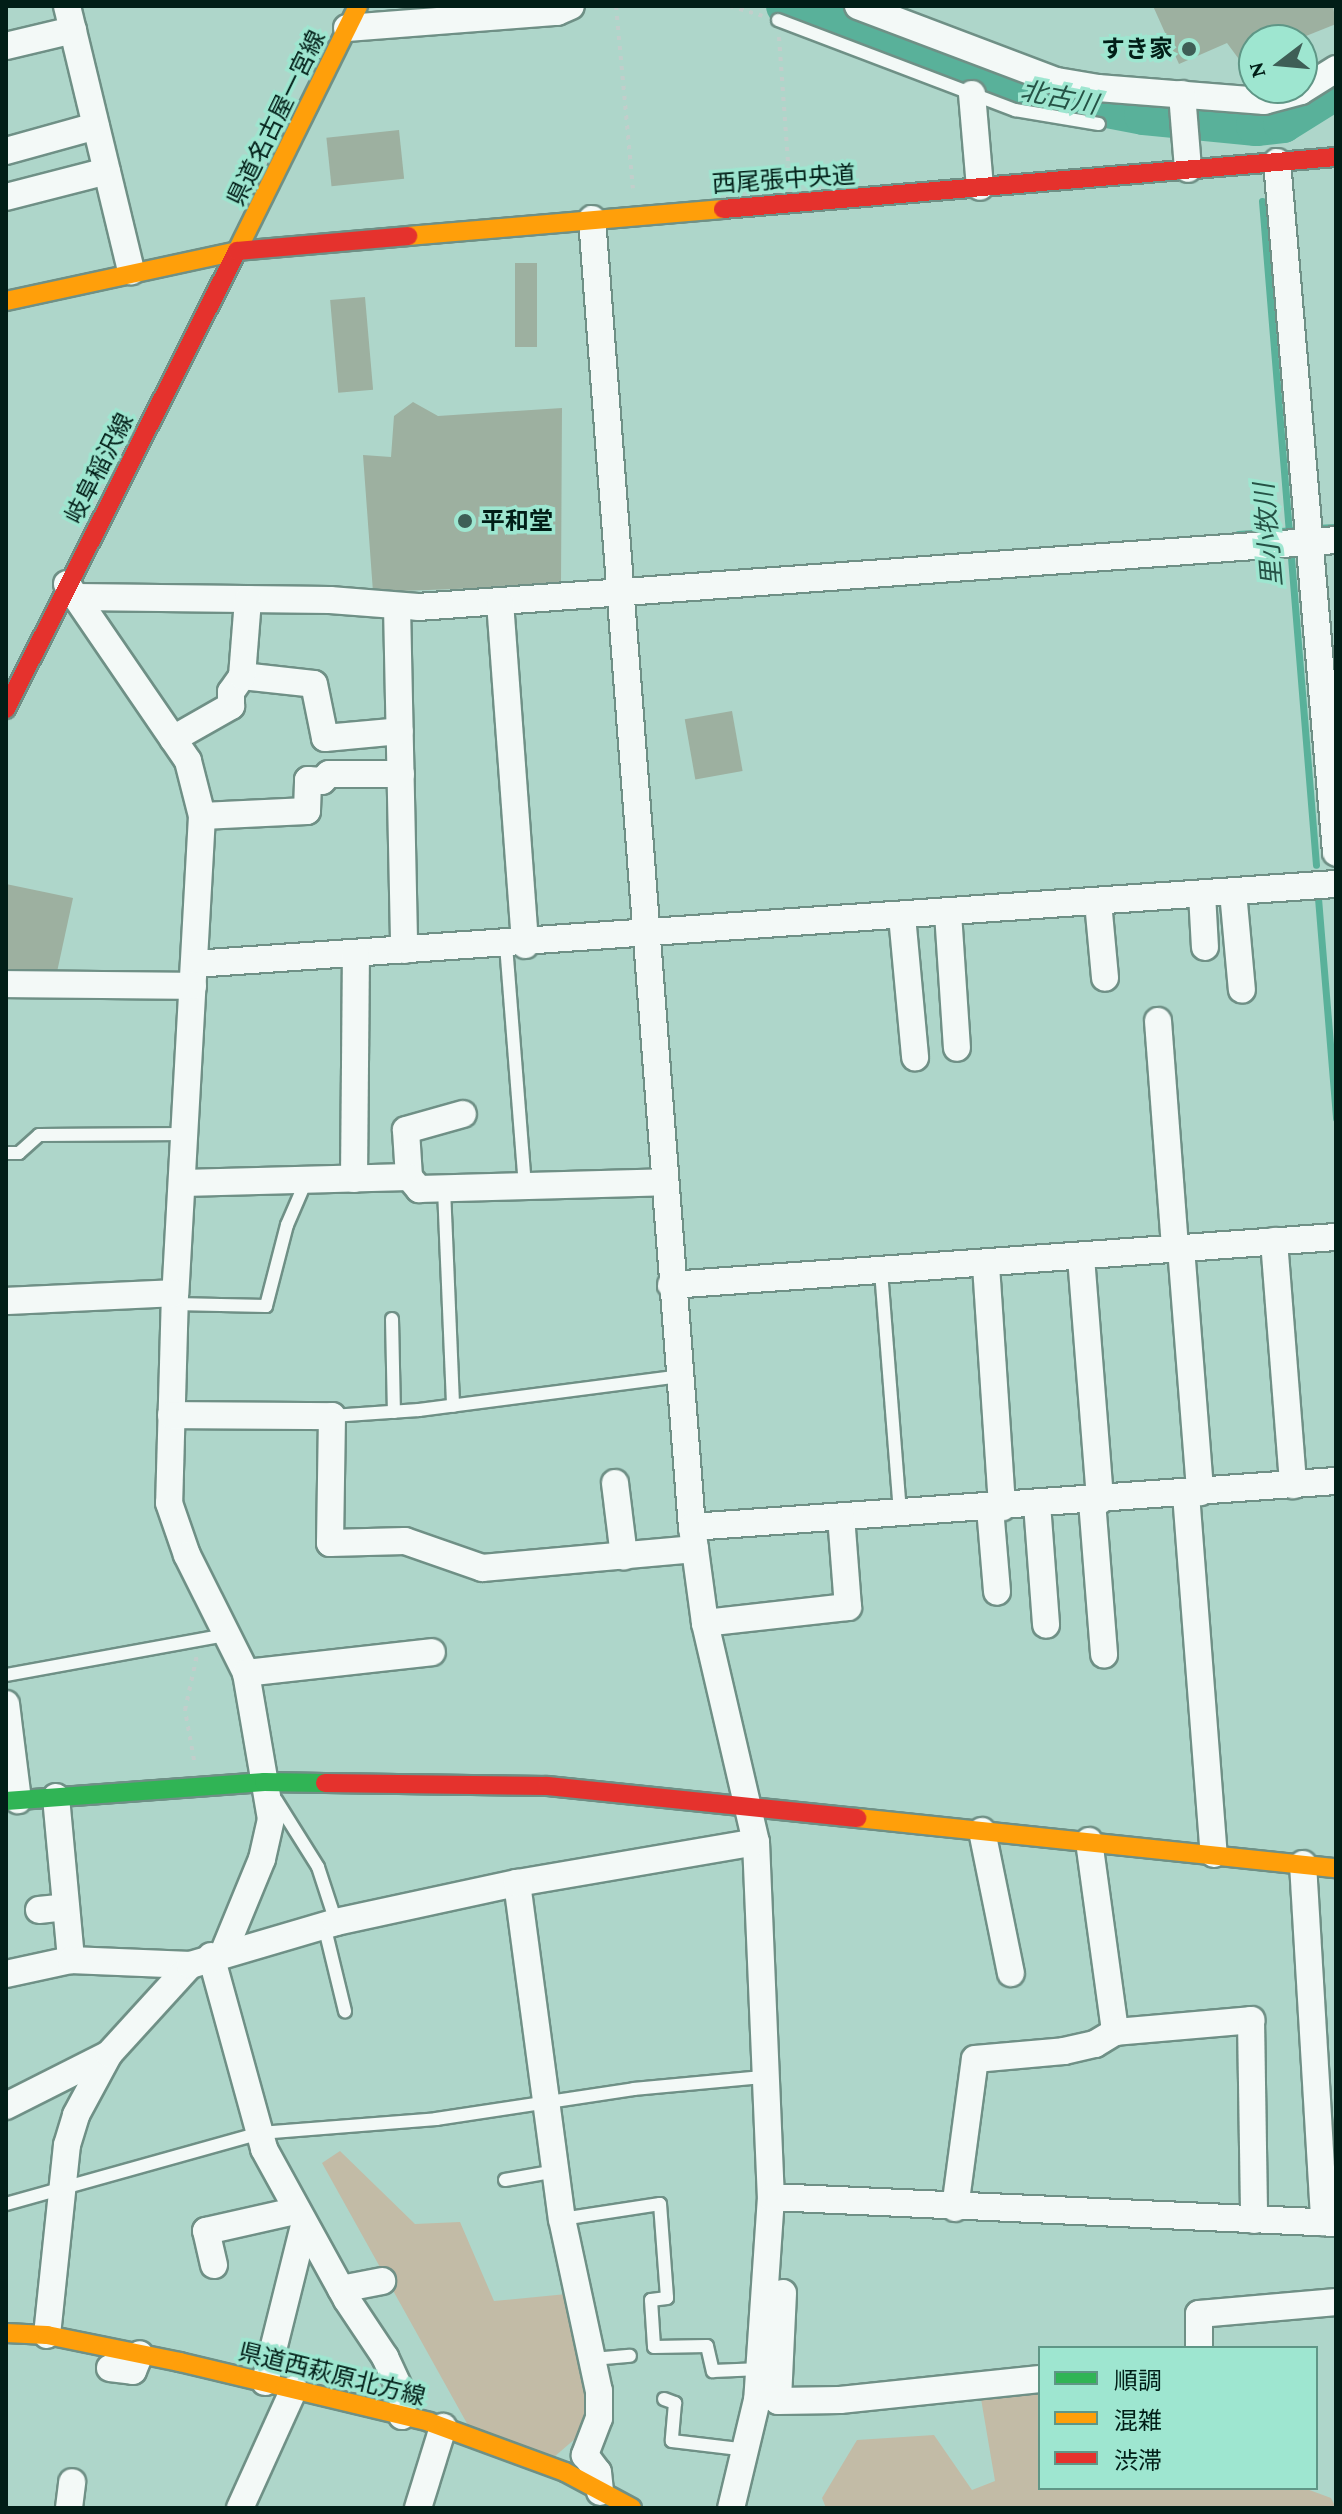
<!DOCTYPE html>
<meta charset="utf-8">
<style>
body{margin:0}
#map{position:relative;width:1342px;height:2514px;overflow:hidden;background:#aed6ca;font-family:"Crimson Pro","Noto Sans JP",serif}
div>[style]{position:absolute}
[style*='--x']{left:calc(var(--x)*1px);top:calc(var(--y)*1px);width:calc(var(--w)*1px);rotate:calc(var(--a)*1deg)}
.green>*{inset:0;background:#c2bba6}
.stream>*{height:7px;margin:-3.5px;padding:0 3.5px;transform-origin:3.5px;border-radius:3.5px;background:#59b19a}
.river>*{height:40px;margin:-20px;padding:0 20px;transform-origin:20px;border-radius:20px;background:#59b19a}
.building>*{inset:0;background:#9db0a0;transform-origin:0 0}
.path>*{height:4px;margin-top:-2px;transform-origin:0;background:repeating-linear-gradient(90deg,#c2cecb 0 4px,transparent 0 10px)}
.roads{filter:drop-shadow(2px 0 #6f9086) drop-shadow(-2px 0 #6f9086) drop-shadow(0 2px #6f9086) drop-shadow(0 -2px #6f9086)}
.lane>*{height:12px;margin:-6px;padding:0 6px;transform-origin:6px;border-radius:6px;background:#f3f9f7}
.street>*{height:26px;margin:-13px;padding:0 13px;transform-origin:13px;border-radius:13px;background:#f3f9f7}
.fast>*{height:18px;margin:-9px;padding:0 9px;transform-origin:9px;border-radius:9px;background:#30b455}
.slow>*{height:18px;margin:-9px;padding:0 9px;transform-origin:9px;border-radius:9px;background:#ff9f0a}
.jam>*{height:18px;margin:-9px;padding:0 9px;transform-origin:9px;border-radius:9px;background:#e5322d}
.dots>*{width:22px;height:22px;translate:-50% -50%;box-sizing:border-box;border:4px solid #9ee6d0;border-radius:50%}
span{translate:-50% -50%;white-space:nowrap;text-align:center;line-height:1.15;-webkit-text-stroke:7px #9ee6d0;paint-order:stroke}
.poi-label{font-size:24px;color:#011e17;font-weight:700}
.right{translate:-100% -50%;text-align:right}
.left{translate:0 -50%;text-align:left}
.street-label{font-size:24px;color:#011e17}
.water-label{font-size:26px;color:#255245;font-style:italic}
.frame{position:absolute;inset:0;border:8px solid #011e17;pointer-events:none}
.legend{position:absolute;left:1038px;top:2346px;width:280px;height:144px;box-sizing:border-box;background:#9ee6d0;border:2px solid #5f9686;margin:0;padding:10px 14px;list-style:none;font-size:24px;color:#011e17}
.legend li{display:flex;align-items:center;gap:16px;height:40px}
.legend b{width:40px;border:2px solid #5f9686}
.north{position:absolute;left:1238px;top:24px;width:80px;height:80px;box-sizing:border-box;background:#9ee6d0;border:2px solid #5f9686;border-radius:50%;rotate:254deg;font-size:22px;font-weight:700;line-height:32px;text-align:center;color:#011e17}
.north::after{content:'';display:block;margin:auto;width:28px;height:36px;background:#3e5e56;clip-path:polygon(50% 0,100% 100%,50% 72%,0 100%)}
</style>
<div id="map">
<div class="green">
<div style="clip-path:polygon(340px 2151px,415px 2224px,460px 2222px,494px 2301px,577px 2293px,599px 2418px,546px 2464px,474px 2436px,322px 2163px)"></div>
<div style="clip-path:polygon(1040px 2379px,1040px 2488px,1304px 2488px,1331px 2498px,1336px 2508px,826px 2508px,822px 2498px,857px 2440px,934px 2435px,972px 2490px,995px 2481px,979px 2387px)"></div>
</div>
<div class="stream">
<div style="--x:1262;--y:201;--w:666;--a:85.35"></div>
<div style="--x:1315;--y:528;--w:21;--a:-3"></div>
<div style="--x:1238;--y:534;--w:57;--a:-4"></div>
<div style="--x:1318;--y:898;--w:221;--a:85.3"></div>
</div>
<div class="river">
<div style="--x:786;--y:6;--w:221;--a:21.2"></div>
<div style="--x:992;--y:86;--w:155;--a:10.8"></div>
<div style="--x:1144;--y:115;--w:113;--a:5.6"></div>
<div style="--x:1256;--y:126;--w:27;--a:-6"></div>
<div style="--x:1283;--y:123;--w:62;--a:-31.9"></div>
</div>
<div class="building">
<div style="clip-path:polygon(1153px 6px,1333px 6px,1336px 24px,1296px 40px,1254px 40px,1254px 57px,1241px 62px,1227px 43px,1179px 64px)"></div>
<div style="left:399px;top:130px;width:49px;height:73px;rotate:84deg"></div>
<div style="left:515px;top:263px;width:22px;height:84px"></div>
<div style="left:365px;top:297px;width:93px;height:35px;rotate:85deg"></div>
<div style="clip-path:polygon(413px 402px,438px 416px,562px 408px,561px 585px,373px 592px,363px 455px,391px 457px,394px 416px)"></div>
<div style="left:732px;top:711px;width:61px;height:48px;rotate:80deg"></div>
<div style="clip-path:polygon(6px 884px,73px 898px,57px 972px,6px 974px)"></div>
</div>
<div class="path">
<div style="--x:616;--y:6;--w:183;--a:84.7"></div>
<div style="--x:730;--y:6;--w:34;--a:17"></div>
<div style="--x:779;--y:37;--w:139;--a:85.9"></div>
<div style="--x:194;--y:1760;--w:51;--a:-100.2"></div>
<div style="--x:185;--y:1710;--w:56;--a:-77.7"></div>
</div>
<div class="roads">
<div class="lane">
<div style="--x:778;--y:20;--w:254;--a:20.8"></div>
<div style="--x:1015;--y:110;--w:85;--a:9.5"></div>
<div style="--x:506;--y:945;--w:243;--a:85.5"></div>
<div style="--x:6;--y:1153;--w:13;--a:0"></div>
<div style="--x:19;--y:1153;--w:27;--a:-42"></div>
<div style="--x:39;--y:1135;--w:146;--a:-0.4"></div>
<div style="--x:444;--y:1189;--w:217;--a:87.6"></div>
<div style="--x:881;--y:1271;--w:244;--a:85.5"></div>
<div style="--x:175;--y:1304;--w:91;--a:1.3"></div>
<div style="--x:266;--y:1306;--w:84;--a:-75.5"></div>
<div style="--x:287;--y:1225;--w:48;--a:-66.6"></div>
<div style="--x:392;--y:1319;--w:93;--a:88.8"></div>
<div style="--x:332;--y:1416;--w:87;--a:-3.9"></div>
<div style="--x:419;--y:1410;--w:263;--a:-7.4"></div>
<div style="--x:6;--y:1675;--w:225;--a:-10.3"></div>
<div style="--x:276;--y:1800;--w:79;--a:57.9"></div>
<div style="--x:318;--y:1867;--w:58;--a:71.9"></div>
<div style="--x:324;--y:1925;--w:89;--a:76.3"></div>
<div style="--x:505;--y:2180;--w:52;--a:-10"></div>
<div style="--x:6;--y:2204;--w:264;--a:-15.6"></div>
<div style="--x:260;--y:2133;--w:177;--a:-4.5"></div>
<div style="--x:436;--y:2119;--w:200;--a:-8.6"></div>
<div style="--x:634;--y:2089;--w:131;--a:-5.3"></div>
<div style="--x:562;--y:2219;--w:99;--a:-8.7"></div>
<div style="--x:660;--y:2204;--w:94;--a:85.7"></div>
<div style="--x:667;--y:2298;--w:16;--a:173"></div>
<div style="--x:651;--y:2300;--w:47;--a:86.3"></div>
<div style="--x:654;--y:2347;--w:53;--a:-1.1"></div>
<div style="--x:707;--y:2346;--w:26;--a:77"></div>
<div style="--x:713;--y:2371;--w:48;--a:-2.4"></div>
<div style="--x:593;--y:2359;--w:37;--a:-5"></div>
<div style="--x:664;--y:2399;--w:12;--a:20"></div>
<div style="--x:675;--y:2403;--w:38;--a:95"></div>
<div style="--x:672;--y:2441;--w:76;--a:6.8"></div>
</div>
<div class="street">
<div style="--x:67;--y:6;--w:273;--a:76.4"></div>
<div style="--x:858;--y:6;--w:213;--a:20.7"></div>
<div style="--x:1057;--y:81;--w:42;--a:9.7"></div>
<div style="--x:1098;--y:88;--w:167;--a:4.5"></div>
<div style="--x:1264;--y:101;--w:38;--a:-15"></div>
<div style="--x:1301;--y:91;--w:41;--a:-32.2"></div>
<div style="--x:347;--y:28;--w:211;--a:-4.4"></div>
<div style="--x:557;--y:12;--w:15;--a:-23"></div>
<div style="--x:6;--y:46;--w:69;--a:-13.4"></div>
<div style="--x:972;--y:94;--w:93;--a:85.1"></div>
<div style="--x:1182;--y:94;--w:75;--a:85.4"></div>
<div style="--x:6;--y:151;--w:93;--a:-15.5"></div>
<div style="--x:1277;--y:162;--w:693;--a:85.11"></div>
<div style="--x:6;--y:197;--w:104;--a:-14.4"></div>
<div style="--x:592;--y:219;--w:1312;--a:85.63"></div>
<div style="--x:692;--y:1527;--w:97;--a:82.3"></div>
<div style="--x:705;--y:1623;--w:225;--a:76.9"></div>
<div style="--x:756;--y:1842;--w:355;--a:87.6"></div>
<div style="--x:771;--y:2197;--w:203;--a:93.9"></div>
<div style="--x:757;--y:2400;--w:111;--a:103.5"></div>
<div style="--x:67;--y:584;--w:214;--a:55.6"></div>
<div style="--x:188;--y:761;--w:57;--a:75.7"></div>
<div style="--x:202;--y:816;--w:478;--a:93.2"></div>
<div style="--x:175;--y:1293;--w:210;--a:91.6"></div>
<div style="--x:169;--y:1503;--w:55;--a:70.9"></div>
<div style="--x:187;--y:1555;--w:132;--a:63.4"></div>
<div style="--x:246;--y:1673;--w:148;--a:80.3"></div>
<div style="--x:271;--y:1819;--w:41;--a:102.7"></div>
<div style="--x:262;--y:1859;--w:100;--a:112.4"></div>
<div style="--x:76;--y:597;--w:254;--a:0.7"></div>
<div style="--x:330;--y:600;--w:88;--a:4.5"></div>
<div style="--x:418;--y:607;--w:920;--a:-4.17"></div>
<div style="--x:500;--y:602;--w:344;--a:85.8"></div>
<div style="--x:397;--y:606;--w:344;--a:88.8"></div>
<div style="--x:242;--y:676;--w:72;--a:6.3"></div>
<div style="--x:314;--y:684;--w:55;--a:78.5"></div>
<div style="--x:325;--y:738;--w:75;--a:-5.3"></div>
<div style="--x:173;--y:739;--w:67;--a:-29.6"></div>
<div style="--x:231;--y:706;--w:14;--a:-90"></div>
<div style="--x:231;--y:692;--w:19;--a:-55"></div>
<div style="--x:242;--y:676;--w:77;--a:-85.5"></div>
<div style="--x:202;--y:816;--w:105;--a:-2.7"></div>
<div style="--x:307;--y:811;--w:31;--a:-88"></div>
<div style="--x:308;--y:780;--w:14;--a:4"></div>
<div style="--x:322;--y:781;--w:10;--a:-45"></div>
<div style="--x:329;--y:774;--w:72;--a:0"></div>
<div style="--x:1233;--y:892;--w:98;--a:84.8"></div>
<div style="--x:1202;--y:894;--w:53;--a:86.8"></div>
<div style="--x:1098;--y:902;--w:76;--a:84.7"></div>
<div style="--x:948;--y:913;--w:135;--a:86.2"></div>
<div style="--x:902;--y:916;--w:142;--a:84.7"></div>
<div style="--x:194;--y:964;--w:1145;--a:-4.01"></div>
<div style="--x:6;--y:984;--w:187;--a:0.6"></div>
<div style="--x:1158;--y:1021;--w:228;--a:85.7"></div>
<div style="--x:409;--y:1177;--w:47;--a:-93.7"></div>
<div style="--x:406;--y:1130;--w:59;--a:-15.7"></div>
<div style="--x:354;--y:1179;--w:226;--a:-89.5"></div>
<div style="--x:183;--y:1183;--w:226;--a:-1.5"></div>
<div style="--x:409;--y:1177;--w:16;--a:50"></div>
<div style="--x:419;--y:1189;--w:246;--a:-1.6"></div>
<div style="--x:1274;--y:1241;--w:245;--a:85.5"></div>
<div style="--x:1181;--y:1248;--w:245;--a:85.5"></div>
<div style="--x:1081;--y:1257;--w:244;--a:85.5"></div>
<div style="--x:986;--y:1265;--w:243;--a:86.2"></div>
<div style="--x:671;--y:1285;--w:667;--a:-4.13"></div>
<div style="--x:6;--y:1301;--w:169;--a:-2.7"></div>
<div style="--x:171;--y:1415;--w:161;--a:0.4"></div>
<div style="--x:332;--y:1416;--w:127;--a:90.9"></div>
<div style="--x:330;--y:1543;--w:75;--a:-1.5"></div>
<div style="--x:405;--y:1541;--w:82;--a:19.3"></div>
<div style="--x:482;--y:1568;--w:214;--a:-5.1"></div>
<div style="--x:615;--y:1483;--w:74;--a:83"></div>
<div style="--x:1186;--y:1494;--w:361;--a:85.6"></div>
<div style="--x:1092;--y:1501;--w:154;--a:85.5"></div>
<div style="--x:1037;--y:1504;--w:121;--a:85.7"></div>
<div style="--x:990;--y:1508;--w:84;--a:85.2"></div>
<div style="--x:692;--y:1527;--w:646;--a:-4.09"></div>
<div style="--x:705;--y:1623;--w:144;--a:-6.4"></div>
<div style="--x:848;--y:1607;--w:90;--a:-94.4"></div>
<div style="--x:246;--y:1673;--w:187;--a:-6.4"></div>
<div style="--x:6;--y:1704;--w:97;--a:82.9"></div>
<div style="--x:56;--y:1797;--w:164;--a:84.7"></div>
<div style="--x:982;--y:1831;--w:145;--a:78.5"></div>
<div style="--x:1089;--y:1841;--w:193;--a:82.2"></div>
<div style="--x:1115;--y:2032;--w:137;--a:-5"></div>
<div style="--x:1251;--y:2020;--w:200;--a:89.1"></div>
<div style="--x:1303;--y:1864;--w:359;--a:86.6"></div>
<div style="--x:517;--y:1883;--w:339;--a:82.4"></div>
<div style="--x:562;--y:2219;--w:176;--a:77.9"></div>
<div style="--x:599;--y:2391;--w:27;--a:90"></div>
<div style="--x:599;--y:2418;--w:40;--a:111"></div>
<div style="--x:585;--y:2455;--w:21;--a:53"></div>
<div style="--x:598;--y:2472;--w:20;--a:84"></div>
<div style="--x:39;--y:1910;--w:27;--a:-6"></div>
<div style="--x:211;--y:1956;--w:200;--a:74.6"></div>
<div style="--x:264;--y:2149;--w:172;--a:61.2"></div>
<div style="--x:347;--y:2300;--w:69;--a:56.3"></div>
<div style="--x:385;--y:2357;--w:43;--a:65.2"></div>
<div style="--x:403;--y:2396;--w:20;--a:93"></div>
<div style="--x:6;--y:1974;--w:66;--a:-12.2"></div>
<div style="--x:71;--y:1960;--w:119;--a:2.4"></div>
<div style="--x:6;--y:2106;--w:115;--a:-26.8"></div>
<div style="--x:771;--y:2197;--w:566;--a:2.63"></div>
<div style="--x:955;--y:2208;--w:150;--a:-82.4"></div>
<div style="--x:975;--y:2059;--w:89;--a:-5.1"></div>
<div style="--x:1064;--y:2051;--w:32;--a:-13"></div>
<div style="--x:1095;--y:2044;--w:23;--a:-31"></div>
<div style="--x:214;--y:2265;--w:35;--a:-103"></div>
<div style="--x:206;--y:2231;--w:91;--a:-12.7"></div>
<div style="--x:341;--y:2289;--w:42;--a:-11"></div>
<div style="--x:783;--y:2293;--w:108;--a:92.7"></div>
<div style="--x:778;--y:2401;--w:62;--a:-0.9"></div>
<div style="--x:840;--y:2400;--w:201;--a:-6"></div>
<div style="--x:47;--y:2335;--w:191;--a:-84"></div>
<div style="--x:67;--y:2145;--w:31;--a:-73"></div>
<div style="--x:76;--y:2115;--w:69;--a:-61.6"></div>
<div style="--x:109;--y:2054;--w:120;--a:-47.7"></div>
<div style="--x:190;--y:1965;--w:152;--a:-16.4"></div>
<div style="--x:336;--y:1922;--w:185;--a:-12.2"></div>
<div style="--x:517;--y:1883;--w:242;--a:-9.7"></div>
<div style="--x:1199;--y:2348;--w:34;--a:-90"></div>
<div style="--x:1199;--y:2314;--w:138;--a:-5"></div>
<div style="--x:110;--y:2368;--w:23;--a:7"></div>
<div style="--x:133;--y:2371;--w:18;--a:-68"></div>
<div style="--x:265;--y:2382;--w:162;--a:-76"></div>
<div style="--x:69;--y:2508;--w:26;--a:-83"></div>
<div style="--x:240;--y:2508;--w:131;--a:-65.6"></div>
<div style="--x:418;--y:2508;--w:85;--a:-72.8"></div>
</div>
<div class="fast">
<div style="--x:6;--y:1801;--w:259;--a:-4.2"></div>
<div style="--x:264;--y:1782;--w:61;--a:0.9"></div>
</div>
<div class="slow">
<div style="--x:408;--y:236;--w:316;--a:-4.9"></div>
<div style="--x:6;--y:301;--w:236;--a:-12.2"></div>
<div style="--x:237;--y:251;--w:273;--a:-63.7"></div>
<div style="--x:857;--y:1818;--w:482;--a:6"></div>
<div style="--x:6;--y:2333;--w:41;--a:2.8"></div>
<div style="--x:47;--y:2335;--w:136;--a:11.5"></div>
<div style="--x:180;--y:2362;--w:256;--a:13.5"></div>
<div style="--x:429;--y:2422;--w:145;--a:20.2"></div>
<div style="--x:565;--y:2472;--w:76;--a:28.2"></div>
</div>
<div class="jam">
<div style="--x:723;--y:209;--w:615;--a:-4.85"></div>
<div style="--x:6;--y:709;--w:513;--a:-63.24"></div>
<div style="--x:237;--y:251;--w:172;--a:-5"></div>
<div style="--x:325;--y:1783;--w:222;--a:0.8"></div>
<div style="--x:547;--y:1786;--w:312;--a:5.9"></div>
</div>
</div>
<div class="dots">
<div style="left:1189px;top:49px;background:#3e5e56"></div>
<div style="left:465px;top:521px;background:#3e5e56"></div>
</div>
<div class="poi-label">
<span class="right" style="left:1173px;top:49px">すき家</span>
<span class="left" style="left:481px;top:521px">平和堂</span>
</div>
<div class="street-label">
<span style="left:276px;top:118px;rotate:-64deg">県道名古屋一宮線</span>
<span style="left:784px;top:179px;rotate:-4deg">西尾張中央道</span>
<span style="left:99px;top:468px;rotate:-63deg">岐阜稲沢線</span>
<span style="left:332px;top:2374px;rotate:14deg">県道西萩原北方線</span>
</div>
<div class="water-label">
<span style="left:1059px;top:98px;rotate:11deg">北古川</span>
<span style="left:1269px;top:535px;rotate:-95deg">里小牧川</span>
</div>
<div class="frame"></div>
<ul class="legend">
<li><b style="height:10px;background:#30b455"></b>順調</li>
<li><b style="height:10px;background:#ff9f0a"></b>混雑</li>
<li><b style="height:10px;background:#e5322d"></b>渋滞</li>
</ul>
<div class="north">N</div>
</div>
